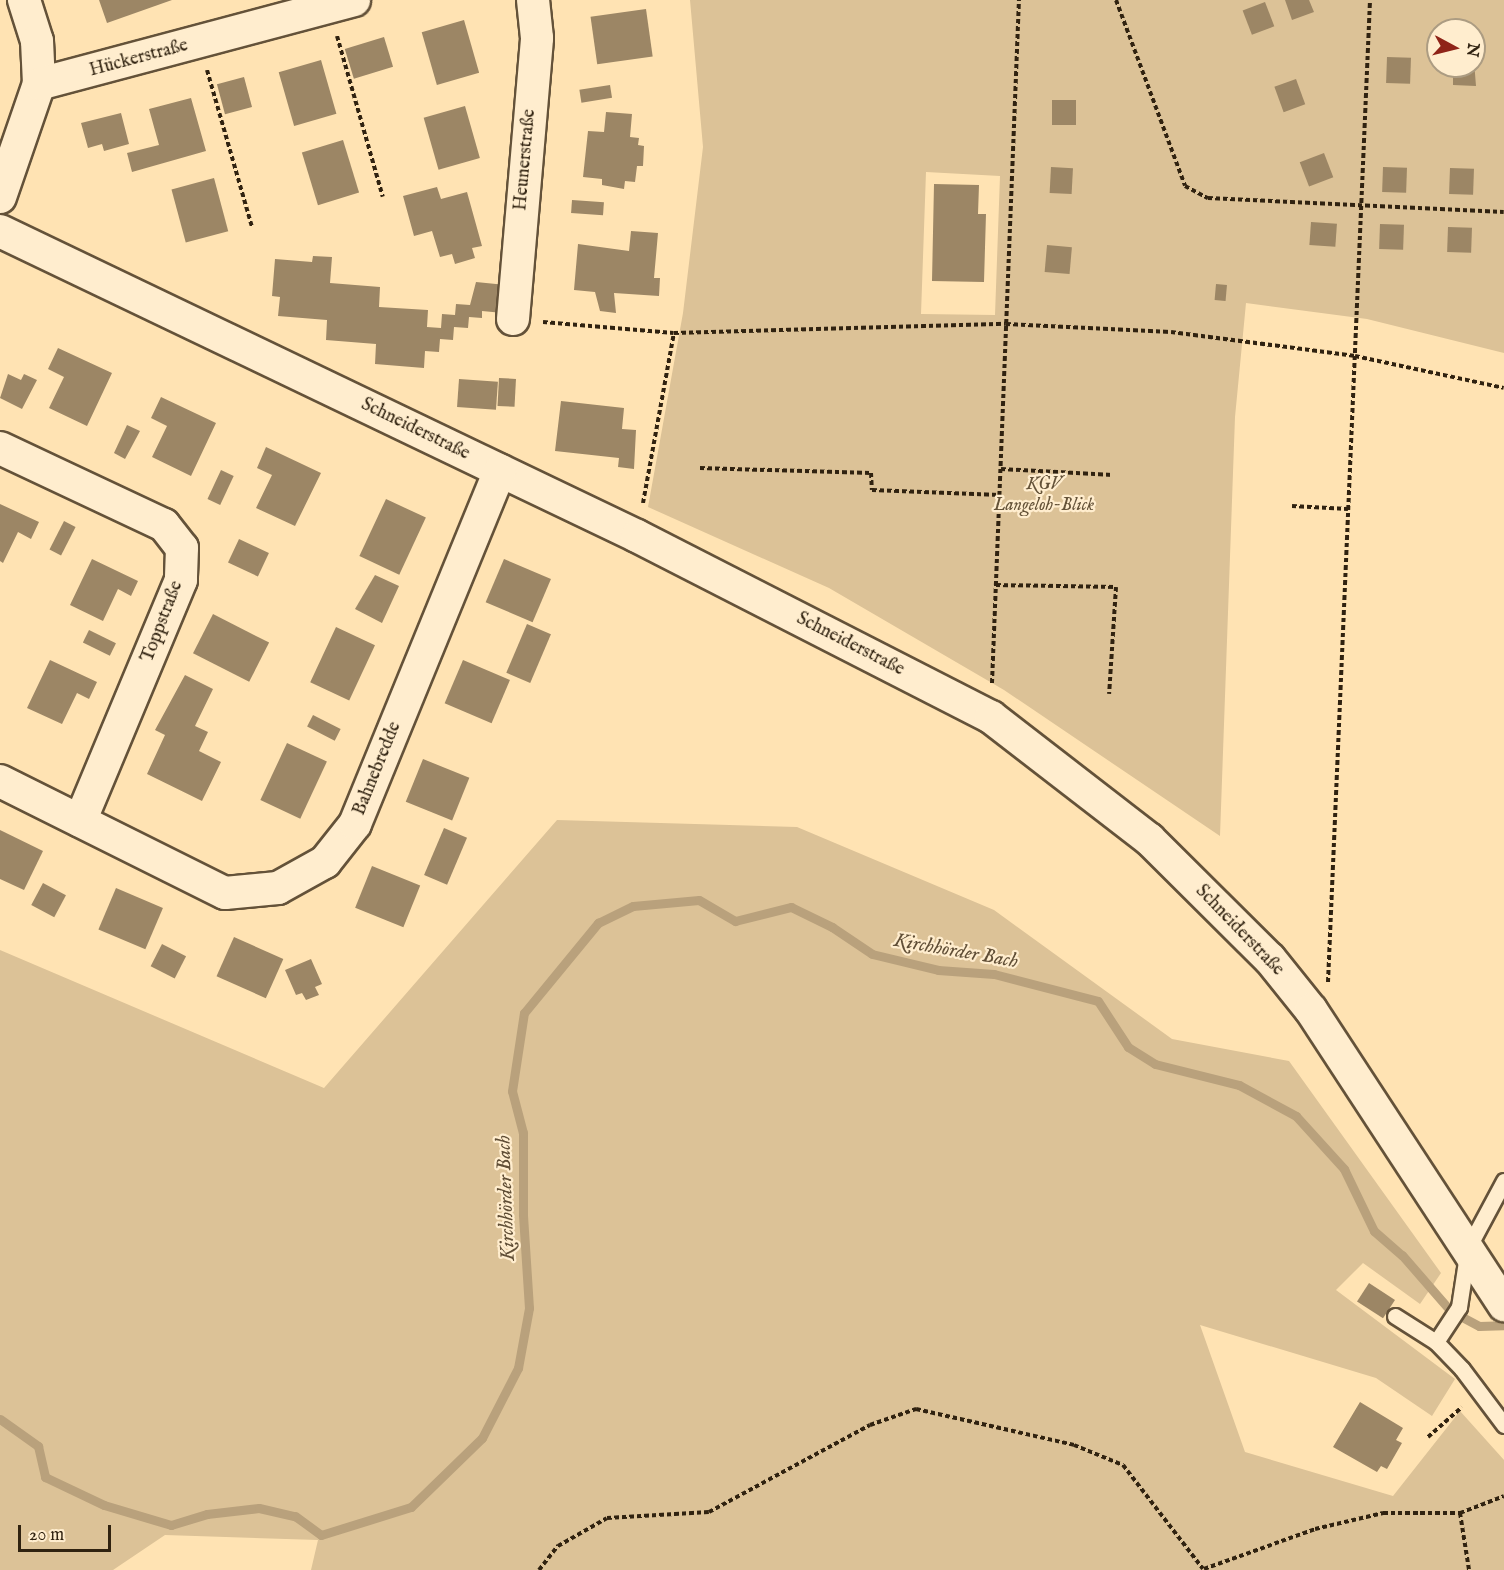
<!DOCTYPE html>
<meta charset="utf-8">
<style>
body{margin:0}
#map{position:relative;width:1504px;height:1570px;overflow:hidden;background:#ffe3b3;font-family:"IM FELL English",serif}
div>[style]{position:absolute}
[style*='--x']{left:calc(var(--x)*1px);top:calc(var(--y)*1px);width:calc(var(--w)*1px);rotate:calc(var(--a)*1deg)}
.green>*{inset:0;background:#dcc297}
.stream>*{height:9px;margin:-4.5px;padding:0 4.5px;transform-origin:4.5px;border-radius:4.5px;background:#b9a17c}
.building>*{inset:0;background:#9c8665;transform-origin:0 0}
.path>*{height:4px;margin-top:-2px;transform-origin:0;background:repeating-linear-gradient(90deg,#302210 0 4.5px,transparent 0 7.5px)}
.roads{filter:drop-shadow(2px 0 #645239) drop-shadow(-2px 0 #645239) drop-shadow(0 2px #645239) drop-shadow(0 -2px #645239)}
.service>*{height:15px;margin:-7.5px;padding:0 7.5px;transform-origin:7.5px;border-radius:7.5px;background:#ffedce}
.minor>*{height:32px;margin:-16px;padding:0 16px;transform-origin:16px;border-radius:16px;background:#ffedce}
span{translate:-50% -50%;white-space:nowrap;text-align:center;line-height:1.15;-webkit-text-stroke:4.5px #ffedce;paint-order:stroke}
.street-label{font-size:18px;color:#302210}
.park-label{font-size:18px;color:#645238;font-style:italic}
.water-label{font-size:20px;color:#604e36;font-style:italic}
.north{position:absolute;left:1426px;top:18px;width:60px;height:60px;box-sizing:border-box;background:#ffedce;border:2px solid #ac9c82;border-radius:50%;rotate:97deg;font-size:16px;font-weight:700;line-height:24px;text-align:center;color:#302210}
.north::after{content:'';display:block;margin:auto;width:21px;height:27px;background:#8f2418;clip-path:polygon(50% 0,100% 100%,50% 72%,0 100%)}
.scale{position:absolute;left:18px;top:1525px;width:93px;height:27px;box-sizing:border-box;border:3px solid #302210;border-top:0;padding-left:8px;font-size:18px;line-height:21px;white-space:nowrap;color:#302210;-webkit-text-stroke:4px #ffedce;paint-order:stroke}
</style>
<div id="map">
<div class="green">
<div style="clip-path:polygon(evenodd,690px 0,1504px 0,1504px 353px,1367px 319px,1246px 303px,1235px 417px,1220px 836px,1004px 690px,829px 588px,648px 507px,683px 313px,703px 147px,690px 0,1438px 30px,1474px 30px,1474px 66px,1438px 66px,1438px 30px,690px 0,926px 172px,1000px 176px,995px 315px,921px 314px,926px 172px)"></div>
<div style="clip-path:polygon(557px 820px,797px 827px,994px 910px,1172px 1039px,1289px 1061px,1441px 1273px,1420px 1304px,1363px 1263px,1336px 1290px,1455px 1379px,1432px 1416px,1376px 1378px,1200px 1325px,1245px 1452px,1393px 1496px,1460px 1411px,1504px 1460px,1504px 1570px,311px 1570px,318px 1540px,165px 1535px,113px 1570px,0 1570px,0 950px,324px 1088px)"></div>
</div>
<div class="stream">
<div style="--x:1464;--y:1318;--w:17;--a:28"></div>
<div style="--x:1479;--y:1326;--w:25;--a:-2"></div>
<div style="--x:0;--y:1419;--w:47;--a:35.4"></div>
<div style="--x:38;--y:1446;--w:32;--a:77"></div>
<div style="--x:45;--y:1477;--w:65;--a:25.4"></div>
<div style="--x:104;--y:1505;--w:70;--a:16.6"></div>
<div style="--x:171;--y:1525;--w:38;--a:-17"></div>
<div style="--x:207;--y:1514;--w:52;--a:-6.6"></div>
<div style="--x:259;--y:1508;--w:37;--a:13"></div>
<div style="--x:295;--y:1516;--w:32;--a:36"></div>
<div style="--x:321;--y:1535;--w:94;--a:-17.3"></div>
<div style="--x:411;--y:1507;--w:99;--a:-44.2"></div>
<div style="--x:482;--y:1438;--w:79;--a:-62.8"></div>
<div style="--x:518;--y:1368;--w:61;--a:-79.6"></div>
<div style="--x:529;--y:1308;--w:94;--a:-93.7"></div>
<div style="--x:523;--y:1214;--w:81;--a:-90"></div>
<div style="--x:523;--y:1133;--w:43;--a:-104.7"></div>
<div style="--x:512;--y:1091;--w:79;--a:-81.3"></div>
<div style="--x:524;--y:1013;--w:117;--a:-50.6"></div>
<div style="--x:598;--y:923;--w:39;--a:-26"></div>
<div style="--x:633;--y:906;--w:66;--a:-5.2"></div>
<div style="--x:699;--y:900;--w:42;--a:30.3"></div>
<div style="--x:735;--y:921;--w:58;--a:-14"></div>
<div style="--x:791;--y:907;--w:46;--a:26"></div>
<div style="--x:832;--y:927;--w:48;--a:34"></div>
<div style="--x:872;--y:954;--w:68;--a:13.6"></div>
<div style="--x:938;--y:970;--w:56;--a:4.1"></div>
<div style="--x:994;--y:974;--w:107;--a:14.6"></div>
<div style="--x:1098;--y:1001;--w:55;--a:56.9"></div>
<div style="--x:1128;--y:1047;--w:32;--a:32"></div>
<div style="--x:1155;--y:1064;--w:87;--a:14"></div>
<div style="--x:1239;--y:1085;--w:65;--a:28.5"></div>
<div style="--x:1296;--y:1116;--w:72;--a:47.8"></div>
<div style="--x:1344;--y:1169;--w:69;--a:64.2"></div>
<div style="--x:1374;--y:1231;--w:37;--a:41"></div>
<div style="--x:1402;--y:1255;--w:72;--a:49"></div>
</div>
<div class="building">
<div style="clip-path:polygon(99px 0,172px 0,107px 23px)"></div>
<div style="clip-path:polygon(1285px 0,1309px 0,1314px 12px,1292px 20px)"></div>
<div style="left:1265px;top:2px;width:26px;height:24px;rotate:69deg"></div>
<div style="left:646px;top:9px;width:48px;height:56px;rotate:82deg"></div>
<div style="left:464px;top:20px;width:55px;height:44px;rotate:74deg"></div>
<div style="left:384px;top:37px;width:31px;height:41px;rotate:73deg"></div>
<div style="left:1387px;top:57px;width:24px;height:26px;rotate:2deg"></div>
<div style="left:321px;top:60px;width:56px;height:44px;rotate:74deg"></div>
<div style="clip-path:polygon(1474px 61px,1476px 86px,1453px 85px,1453px 66px,1474px 66px)"></div>
<div style="left:244px;top:77px;width:31px;height:28px;rotate:75deg"></div>
<div style="left:1296px;top:79px;width:27px;height:23px;rotate:70deg"></div>
<div style="left:610px;top:85px;width:13px;height:31px;rotate:81deg"></div>
<div style="clip-path:polygon(191px 98px,206px 151px,132px 172px,127px 153px,159px 145px,149px 109px)"></div>
<div style="left:1052px;top:100px;width:24px;height:25px"></div>
<div style="left:465px;top:106px;width:54px;height:43px;rotate:74deg"></div>
<div style="clip-path:polygon(606px 112px,632px 114px,630px 137px,639px 138px,638px 145px,644px 146px,643px 166px,637px 166px,635px 182px,625px 181px,624px 189px,602px 185px,602px 179px,583px 177px,588px 131px,604px 132px)"></div>
<div style="clip-path:polygon(121px 113px,129px 144px,104px 151px,102px 144px,88px 148px,81px 123px)"></div>
<div style="left:343px;top:140px;width:55px;height:43px;rotate:73deg"></div>
<div style="left:1324px;top:153px;width:26px;height:26px;rotate:69deg"></div>
<div style="left:1051px;top:167px;width:22px;height:26px;rotate:3deg"></div>
<div style="left:1383px;top:167px;width:24px;height:25px;rotate:2deg"></div>
<div style="left:1450px;top:168px;width:24px;height:26px;rotate:2deg"></div>
<div style="left:214px;top:178px;width:55px;height:44px;rotate:75deg"></div>
<div style="clip-path:polygon(934px 184px,979px 185px,978px 214px,986px 214px,984px 282px,932px 281px)"></div>
<div style="clip-path:polygon(437px 187px,441px 199px,467px 192px,482px 246px,472px 248px,475px 258px,455px 264px,452px 254px,440px 257px,432px 231px,414px 236px,403px 196px)"></div>
<div style="left:572px;top:200px;width:32px;height:13px;rotate:4deg"></div>
<div style="left:1311px;top:222px;width:26px;height:23px;rotate:4deg"></div>
<div style="left:1380px;top:224px;width:24px;height:25px;rotate:2deg"></div>
<div style="left:1448px;top:227px;width:24px;height:25px;rotate:2deg"></div>
<div style="clip-path:polygon(631px 231px,658px 233px,654px 278px,660px 278px,659px 296px,614px 293px,616px 313px,600px 311px,595px 292px,574px 290px,578px 244px,629px 251px)"></div>
<div style="left:1047px;top:245px;width:25px;height:27px;rotate:5deg"></div>
<div style="clip-path:polygon(313px 256px,332px 257px,330px 283px,380px 287px,379px 307px,428px 310px,427px 327px,441px 328px,442px 314px,455px 315px,456px 304px,470px 305px,476px 282px,506px 285px,503px 313px,482px 311px,482px 318px,469px 317px,468px 328px,454px 327px,453px 340px,440px 339px,439px 352px,425px 351px,424px 368px,375px 364px,376px 344px,326px 340px,327px 320px,278px 316px,280px 297px,272px 296px,275px 259px,312px 262px)"></div>
<div style="left:1216px;top:284px;width:11px;height:16px;rotate:5deg"></div>
<div style="clip-path:polygon(58px 348px,112px 373px,87px 426px,49px 408px,64px 377px,48px 369px)"></div>
<div style="clip-path:polygon(8px 374px,21px 380px,24px 374px,37px 380px,22px 409px,0 398px)"></div>
<div style="left:499px;top:378px;width:17px;height:28px;rotate:3deg"></div>
<div style="left:459px;top:379px;width:39px;height:28px;rotate:4deg"></div>
<div style="clip-path:polygon(161px 397px,216px 423px,191px 476px,152px 457px,167px 426px,151px 418px)"></div>
<div style="clip-path:polygon(561px 401px,624px 408px,622px 429px,636px 430px,634px 469px,618px 467px,619px 458px,555px 451px)"></div>
<div style="clip-path:polygon(127px 425px,140px 431px,125px 459px,114px 453px)"></div>
<div style="clip-path:polygon(266px 447px,321px 473px,295px 526px,256px 508px,272px 475px,257px 468px)"></div>
<div style="left:221px;top:470px;width:14px;height:32px;rotate:25deg"></div>
<div style="left:386px;top:499px;width:44px;height:63px;rotate:25deg"></div>
<div style="clip-path:polygon(0 504px,39px 522px,31px 539px,18px 532px,3px 563px,0 561px)"></div>
<div style="left:64px;top:521px;width:13px;height:32px;rotate:27deg"></div>
<div style="left:239px;top:539px;width:33px;height:26px;rotate:25deg"></div>
<div style="clip-path:polygon(92px 559px,138px 581px,131px 596px,118px 589px,103px 621px,70px 605px)"></div>
<div style="left:504px;top:559px;width:51px;height:47px;rotate:23deg"></div>
<div style="clip-path:polygon(375px 575px,399px 586px,382px 623px,355px 609px)"></div>
<div style="left:213px;top:614px;width:63px;height:44px;rotate:27deg"></div>
<div style="left:527px;top:624px;width:26px;height:53px;rotate:23deg"></div>
<div style="left:336px;top:627px;width:43px;height:61px;rotate:25deg"></div>
<div style="left:89px;top:630px;width:30px;height:14px;rotate:26deg"></div>
<div style="clip-path:polygon(50px 660px,97px 682px,89px 699px,77px 693px,62px 724px,27px 708px)"></div>
<div style="left:463px;top:660px;width:51px;height:47px;rotate:23deg"></div>
<div style="clip-path:polygon(185px 675px,213px 689px,195px 726px,208px 732px,199px 751px,221px 762px,202px 801px,147px 774px,165px 735px,155px 730px)"></div>
<div style="left:313px;top:715px;width:31px;height:13px;rotate:27deg"></div>
<div style="left:287px;top:743px;width:44px;height:63px;rotate:25deg"></div>
<div style="left:423px;top:759px;width:50px;height:46px;rotate:22deg"></div>
<div style="left:444px;top:828px;width:25px;height:51px;rotate:23deg"></div>
<div style="clip-path:polygon(0 830px,43px 851px,24px 890px,0 879px)"></div>
<div style="left:372px;top:866px;width:52px;height:45px;rotate:22deg"></div>
<div style="left:43px;top:883px;width:26px;height:25px;rotate:28deg"></div>
<div style="left:116px;top:888px;width:51px;height:45px;rotate:23deg"></div>
<div style="left:234px;top:937px;width:54px;height:43px;rotate:24deg"></div>
<div style="left:162px;top:944px;width:27px;height:25px;rotate:27deg"></div>
<div style="clip-path:polygon(311px 959px,322px 984px,315px 987px,319px 995px,306px 1000px,302px 993px,296px 995px,285px 970px)"></div>
<div style="left:1369px;top:1283px;width:31px;height:22px;rotate:33deg"></div>
<div style="clip-path:polygon(1360px 1402px,1403px 1428px,1396px 1440px,1402px 1443px,1387px 1469px,1381px 1466px,1377px 1472px,1333px 1447px)"></div>
</div>
<div class="path">
<div style="--x:1116;--y:0;--w:198;--a:69.6"></div>
<div style="--x:1185;--y:186;--w:26;--a:28"></div>
<div style="--x:1208;--y:198;--w:296;--a:2.7"></div>
<div style="--x:337;--y:36;--w:167;--a:74.1"></div>
<div style="--x:207;--y:70;--w:163;--a:74"></div>
<div style="--x:543;--y:322;--w:131;--a:4.8"></div>
<div style="--x:674;--y:333;--w:332;--a:-1.6"></div>
<div style="--x:1006;--y:324;--w:165;--a:2.8"></div>
<div style="--x:1171;--y:332;--w:186;--a:7.4"></div>
<div style="--x:1355;--y:356;--w:152;--a:12.1"></div>
<div style="--x:700;--y:468;--w:171;--a:1.7"></div>
<div style="--x:871;--y:473;--w:17;--a:87"></div>
<div style="--x:872;--y:490;--w:128;--a:2.2"></div>
<div style="--x:1001;--y:469;--w:112;--a:3.1"></div>
<div style="--x:643;--y:503;--w:173;--a:-79.7"></div>
<div style="--x:1292;--y:506;--w:56;--a:3.1"></div>
<div style="--x:996;--y:585;--w:120;--a:1"></div>
<div style="--x:1116;--y:587;--w:107;--a:93.7"></div>
<div style="--x:992;--y:683;--w:684;--a:-87.74"></div>
<div style="--x:1328;--y:982;--w:983;--a:-87.55"></div>
<div style="--x:1428;--y:1437;--w:45;--a:-41.4"></div>
<div style="--x:1460;--y:1513;--w:58;--a:81"></div>
<div style="--x:1204;--y:1569;--w:118;--a:-19.8"></div>
<div style="--x:1315;--y:1529;--w:70;--a:-13.2"></div>
<div style="--x:1383;--y:1513;--w:77;--a:0"></div>
<div style="--x:1460;--y:1513;--w:47;--a:-21.1"></div>
<div style="--x:539;--y:1570;--w:31;--a:-52"></div>
<div style="--x:558;--y:1546;--w:56;--a:-29.7"></div>
<div style="--x:607;--y:1518;--w:102;--a:-3.4"></div>
<div style="--x:709;--y:1512;--w:183;--a:-28.4"></div>
<div style="--x:870;--y:1425;--w:49;--a:-19.2"></div>
<div style="--x:916;--y:1409;--w:162;--a:12.8"></div>
<div style="--x:1074;--y:1445;--w:53;--a:22.2"></div>
<div style="--x:1123;--y:1465;--w:131;--a:52.4"></div>
</div>
<div class="roads">
<div class="service">
<div style="--x:1395;--y:1316;--w:49;--a:32.4"></div>
<div style="--x:1436;--y:1342;--w:37;--a:46"></div>
<div style="--x:1462;--y:1369;--w:70;--a:53.1"></div>
<div style="--x:1436;--y:1342;--w:42;--a:-56.7"></div>
<div style="--x:1459;--y:1307;--w:60;--a:-81.3"></div>
<div style="--x:1468;--y:1248;--w:76;--a:-61.8"></div>
</div>
<div class="minor">
<div style="--x:24;--y:0;--w:43;--a:72.4"></div>
<div style="--x:37;--y:41;--w:43;--a:87.3"></div>
<div style="--x:0;--y:197;--w:120;--a:-71"></div>
<div style="--x:39;--y:84;--w:326;--a:-14.9"></div>
<div style="--x:0;--y:231;--w:706;--a:25.59"></div>
<div style="--x:637;--y:536;--w:398;--a:27.1"></div>
<div style="--x:991;--y:717;--w:200;--a:37.7"></div>
<div style="--x:1149;--y:839;--w:170;--a:44.8"></div>
<div style="--x:1270;--y:959;--w:65;--a:51.2"></div>
<div style="--x:1311;--y:1010;--w:353;--a:56.8"></div>
<div style="--x:513;--y:319;--w:282;--a:-85.1"></div>
<div style="--x:537;--y:38;--w:38;--a:-96"></div>
<div style="--x:0;--y:448;--w:181;--a:25.2"></div>
<div style="--x:164;--y:525;--w:29;--a:52"></div>
<div style="--x:182;--y:548;--w:32;--a:92"></div>
<div style="--x:181;--y:580;--w:261;--a:112.7"></div>
<div style="--x:0;--y:781;--w:251;--a:26.5"></div>
<div style="--x:225;--y:893;--w:53;--a:-5.4"></div>
<div style="--x:278;--y:888;--w:54;--a:-29"></div>
<div style="--x:325;--y:862;--w:48;--a:-51.7"></div>
<div style="--x:355;--y:824;--w:382;--a:-67.7"></div>
</div>
</div>
<div class="street-label">
<span style="left:139px;top:59px;rotate:-15deg">Hückerstraße</span>
<span style="left:526px;top:160px;rotate:-85deg">Heunerstraße</span>
<span style="left:415px;top:430px;rotate:26deg">Schneiderstraße</span>
<span style="left:163px;top:622px;rotate:-69deg">Toppstraße</span>
<span style="left:850px;top:645px;rotate:27deg">Schneiderstraße</span>
<span style="left:378px;top:769px;rotate:-68deg">Bahnebredde</span>
<span style="left:1239px;top:931px;rotate:46deg">Schneiderstraße</span>
</div>
<div class="park-label">
<span style="left:1044px;top:496px">KGV<br>Langeloh-Blick</span>
</div>
<div class="water-label">
<span style="left:956px;top:951px;rotate:10deg">Kirchhörder Bach</span>
<span style="left:506px;top:1198px;rotate:-92deg">Kirchhörder Bach</span>
</div>
<div class="north">N</div>
<div class="scale">20 m</div>
</div>
